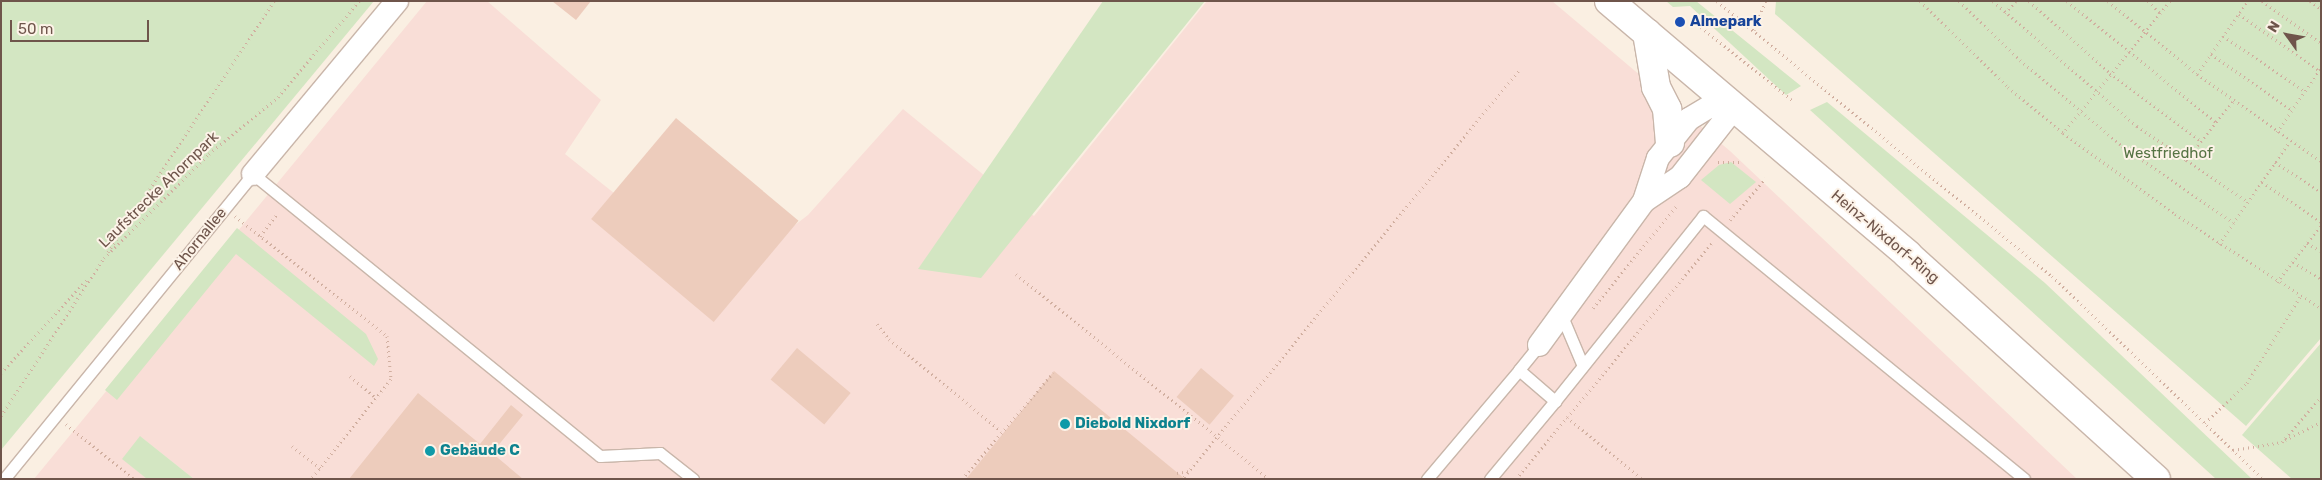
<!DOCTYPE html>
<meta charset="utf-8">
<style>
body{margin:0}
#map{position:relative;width:2322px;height:480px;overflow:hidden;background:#faefe2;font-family:Rubik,sans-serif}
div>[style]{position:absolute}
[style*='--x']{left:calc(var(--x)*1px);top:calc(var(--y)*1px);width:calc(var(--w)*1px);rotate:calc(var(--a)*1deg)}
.commercial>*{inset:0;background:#f9ded7}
.green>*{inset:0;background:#d3e6c2}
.building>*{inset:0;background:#edccbc;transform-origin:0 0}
.path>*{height:3px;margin-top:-1.5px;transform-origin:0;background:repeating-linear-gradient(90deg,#d1afa0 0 1px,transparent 0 5px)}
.roads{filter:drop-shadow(1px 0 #c9b6aa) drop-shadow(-1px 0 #c9b6aa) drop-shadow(0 1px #c9b6aa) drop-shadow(0 -1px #c9b6aa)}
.service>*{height:11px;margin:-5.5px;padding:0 5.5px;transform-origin:5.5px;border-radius:5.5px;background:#fff}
.minor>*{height:22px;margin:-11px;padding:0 11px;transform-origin:11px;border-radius:11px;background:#fff}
.secondary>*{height:28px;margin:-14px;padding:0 14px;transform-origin:14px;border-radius:14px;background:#fff}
.dots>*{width:14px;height:14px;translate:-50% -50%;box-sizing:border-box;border:2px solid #fdf3e8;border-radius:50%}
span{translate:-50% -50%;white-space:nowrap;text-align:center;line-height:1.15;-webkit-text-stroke:4px #fdf3e8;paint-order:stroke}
.transit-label{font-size:15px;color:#164399;font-weight:700}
.left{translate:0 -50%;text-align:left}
.park-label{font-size:15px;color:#567444}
.street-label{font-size:15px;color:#6f554b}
.culture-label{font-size:15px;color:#0d838f;font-weight:700}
.frame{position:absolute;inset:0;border:2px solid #6f554b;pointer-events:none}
.north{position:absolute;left:2262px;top:10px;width:50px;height:50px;-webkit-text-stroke:4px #fdf3e8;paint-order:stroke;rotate:302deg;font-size:14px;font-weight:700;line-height:20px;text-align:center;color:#6f554b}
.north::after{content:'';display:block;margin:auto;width:18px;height:22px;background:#6f554b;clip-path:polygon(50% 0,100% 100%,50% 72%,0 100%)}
.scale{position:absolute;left:10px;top:20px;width:139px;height:22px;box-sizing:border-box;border:2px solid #6f554b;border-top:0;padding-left:6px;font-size:15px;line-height:18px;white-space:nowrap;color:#6f554b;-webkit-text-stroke:4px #fdf3e8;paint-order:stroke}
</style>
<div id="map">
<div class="commercial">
<div style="clip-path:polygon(427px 1px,487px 1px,601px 100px,565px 154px,723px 280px,808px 215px,903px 109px,1034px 216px,1207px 1px,1552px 1px,1730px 151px,2077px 479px,194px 479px,141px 437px,123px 459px,147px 479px,34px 479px)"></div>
</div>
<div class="green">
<div style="clip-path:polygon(1px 1px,374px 1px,1px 450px)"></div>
<div style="clip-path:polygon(1103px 1px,1205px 1px,981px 278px,918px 269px)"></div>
<div style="clip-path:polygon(1666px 1px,1696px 1px,1801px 86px,1786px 95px,1690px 6px,1673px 7px)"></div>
<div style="clip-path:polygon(1776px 1px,2321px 1px,2321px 338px,2246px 426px,1775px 14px)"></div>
<div style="clip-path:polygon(1827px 102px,2045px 283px,2252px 479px,2216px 479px,1810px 110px)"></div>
<div style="clip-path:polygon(1731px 162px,1756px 182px,1730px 204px,1701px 180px,1719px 165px)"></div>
<div style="clip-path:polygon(237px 228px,366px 334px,378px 359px,374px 366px,236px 254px,117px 400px,105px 390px)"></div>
<div style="clip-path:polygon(2321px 343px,2321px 479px,2292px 479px,2242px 435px)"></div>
<div style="clip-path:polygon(140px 436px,194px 479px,147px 479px,122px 459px)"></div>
</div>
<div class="building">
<div style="clip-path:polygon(552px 1px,591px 1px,576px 20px)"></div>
<div style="left:676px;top:118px;width:160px;height:132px;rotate:40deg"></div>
<div style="left:797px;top:348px;width:70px;height:41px;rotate:40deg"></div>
<div style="left:1201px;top:368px;width:43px;height:38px;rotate:40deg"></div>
<div style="clip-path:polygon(1054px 371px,1185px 479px,966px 479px)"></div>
<div style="clip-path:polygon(418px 393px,480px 444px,511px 405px,523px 415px,492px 453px,523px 479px,349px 479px)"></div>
</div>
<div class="path">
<div style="--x:1717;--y:1;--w:433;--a:39.4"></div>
<div style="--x:2052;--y:276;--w:293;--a:43.9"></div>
<div style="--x:1920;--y:1;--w:123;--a:44.3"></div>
<div style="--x:2008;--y:87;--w:72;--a:39.9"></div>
<div style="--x:1959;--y:1;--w:85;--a:44"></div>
<div style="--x:2020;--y:60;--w:133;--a:40.1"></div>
<div style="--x:2122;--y:146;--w:136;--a:34.5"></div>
<div style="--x:1993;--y:1;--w:191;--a:41"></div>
<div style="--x:2137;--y:126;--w:135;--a:34.4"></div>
<div style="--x:2029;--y:1;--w:108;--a:41.6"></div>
<div style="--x:2110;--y:73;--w:114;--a:36.8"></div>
<div style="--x:2067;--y:1;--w:192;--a:39.1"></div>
<div style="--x:2108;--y:1;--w:115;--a:39.4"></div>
<div style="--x:2197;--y:74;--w:89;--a:-55.1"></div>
<div style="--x:2148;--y:1;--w:17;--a:45"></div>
<div style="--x:2170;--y:1;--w:170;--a:129"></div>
<div style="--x:2063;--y:133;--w:138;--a:35.9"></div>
<div style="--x:2175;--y:214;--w:174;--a:32.8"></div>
<div style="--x:2262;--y:1;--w:72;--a:35.4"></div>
<div style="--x:2310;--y:1;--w:14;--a:36"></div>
<div style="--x:2005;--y:13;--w:16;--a:-47"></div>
<div style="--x:2239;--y:14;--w:100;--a:35.3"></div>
<div style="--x:1701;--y:27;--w:118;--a:38.8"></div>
<div style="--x:1754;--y:30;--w:31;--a:-68"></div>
<div style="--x:2223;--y:36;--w:99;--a:33.9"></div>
<div style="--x:2211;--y:54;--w:98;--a:34.7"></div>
<div style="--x:2197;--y:74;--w:151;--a:35.1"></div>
<div style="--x:2277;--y:132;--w:78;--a:-55.5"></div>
<div style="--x:2185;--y:161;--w:78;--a:-51.2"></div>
<div style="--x:1718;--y:162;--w:22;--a:0"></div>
<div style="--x:2275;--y:162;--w:55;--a:33.1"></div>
<div style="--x:2262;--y:182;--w:71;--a:34.1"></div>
<div style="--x:235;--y:216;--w:194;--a:38.3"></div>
<div style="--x:387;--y:336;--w:43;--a:84.7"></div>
<div style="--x:391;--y:379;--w:128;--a:128.7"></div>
<div style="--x:1730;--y:220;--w:55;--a:-49.4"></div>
<div style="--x:260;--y:236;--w:29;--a:-52"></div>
<div style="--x:2307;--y:243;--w:16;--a:30"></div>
<div style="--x:2219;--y:244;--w:125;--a:-55.4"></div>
<div style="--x:108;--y:252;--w:301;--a:-56.5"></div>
<div style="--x:2293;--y:262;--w:33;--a:31"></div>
<div style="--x:1016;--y:274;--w:326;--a:39"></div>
<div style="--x:2277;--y:282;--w:72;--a:-52.3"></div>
<div style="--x:1593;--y:308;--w:134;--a:-50.7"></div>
<div style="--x:877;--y:324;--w:19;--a:51"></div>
<div style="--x:889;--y:339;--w:145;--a:39.4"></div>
<div style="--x:1;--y:373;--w:129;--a:-47.5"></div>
<div style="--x:350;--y:376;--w:34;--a:40"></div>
<div style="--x:1;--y:416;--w:189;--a:-56.9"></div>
<div style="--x:104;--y:258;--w:148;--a:-44.7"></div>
<div style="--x:209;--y:154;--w:89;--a:-39.6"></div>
<div style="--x:278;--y:97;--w:126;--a:-49.8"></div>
<div style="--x:1567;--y:417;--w:97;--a:39.6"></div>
<div style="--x:2205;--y:423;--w:58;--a:-43.6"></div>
<div style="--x:2247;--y:383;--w:101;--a:-58.4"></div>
<div style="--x:66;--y:424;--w:87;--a:39"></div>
<div style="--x:2285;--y:440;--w:40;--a:-26.6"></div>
<div style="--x:292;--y:446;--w:36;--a:38"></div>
<div style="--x:2233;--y:450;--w:50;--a:-9.3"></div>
<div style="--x:2282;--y:442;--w:60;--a:-49.1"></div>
<div style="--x:1177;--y:473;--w:12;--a:-9"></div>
<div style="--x:1184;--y:477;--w:529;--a:-50.53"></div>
<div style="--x:962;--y:479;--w:140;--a:-49.4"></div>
<div style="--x:1516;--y:479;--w:307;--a:-50.3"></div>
</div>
<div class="roads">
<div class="service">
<div style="--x:1561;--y:314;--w:56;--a:67.1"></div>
<div style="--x:1539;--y:345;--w:32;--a:129"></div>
<div style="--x:1519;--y:370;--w:48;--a:40.7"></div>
<div style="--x:1555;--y:401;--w:237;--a:-51.3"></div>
<div style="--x:1703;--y:216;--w:415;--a:39.3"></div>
<div style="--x:4;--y:479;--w:394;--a:-50.8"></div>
<div style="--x:253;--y:174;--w:447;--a:39.1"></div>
<div style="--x:600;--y:456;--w:60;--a:-2.9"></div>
<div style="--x:660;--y:453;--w:42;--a:38.2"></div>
<div style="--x:1427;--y:479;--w:143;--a:-49.8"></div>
<div style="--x:1490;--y:479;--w:102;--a:-50.2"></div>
</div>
<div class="minor">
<div style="--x:253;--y:174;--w:225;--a:-50.2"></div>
<div style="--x:1644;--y:201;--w:43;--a:-33.7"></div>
<div style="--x:1680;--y:177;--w:88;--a:-52"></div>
<div style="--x:1539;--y:345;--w:178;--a:-53.9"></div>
<div style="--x:1644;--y:201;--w:45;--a:-72"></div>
<div style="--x:1658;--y:158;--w:50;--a:-51.5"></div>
<div style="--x:1689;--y:119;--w:23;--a:-31"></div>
<div style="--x:1709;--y:107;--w:25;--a:2"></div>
</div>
<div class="secondary">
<div style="--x:1609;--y:1;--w:392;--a:40.3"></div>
<div style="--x:1908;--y:255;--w:334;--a:42.1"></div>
<div style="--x:1647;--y:33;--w:55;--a:80.5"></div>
<div style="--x:1656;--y:87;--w:25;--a:63"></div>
<div style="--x:1667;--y:109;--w:34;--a:85"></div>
</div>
</div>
<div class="dots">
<div style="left:1680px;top:22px;background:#1a4fb4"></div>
<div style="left:1065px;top:424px;background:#0f9aa8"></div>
<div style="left:430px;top:451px;background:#0f9aa8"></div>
</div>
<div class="transit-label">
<span class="left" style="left:1690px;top:22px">Almepark</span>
</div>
<div class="park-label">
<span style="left:2168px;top:154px">Westfriedhof</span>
</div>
<div class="street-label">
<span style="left:159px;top:190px;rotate:-44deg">Laufstrecke Ahornpark</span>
<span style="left:1885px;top:237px;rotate:40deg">Heinz-Nixdorf-Ring</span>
<span style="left:200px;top:239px;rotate:-51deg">Ahornallee</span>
</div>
<div class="culture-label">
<span class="left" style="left:1075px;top:424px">Diebold Nixdorf</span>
<span class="left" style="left:440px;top:451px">Gebäude C</span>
</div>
<div class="frame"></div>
<div class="north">N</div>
<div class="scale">50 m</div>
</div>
